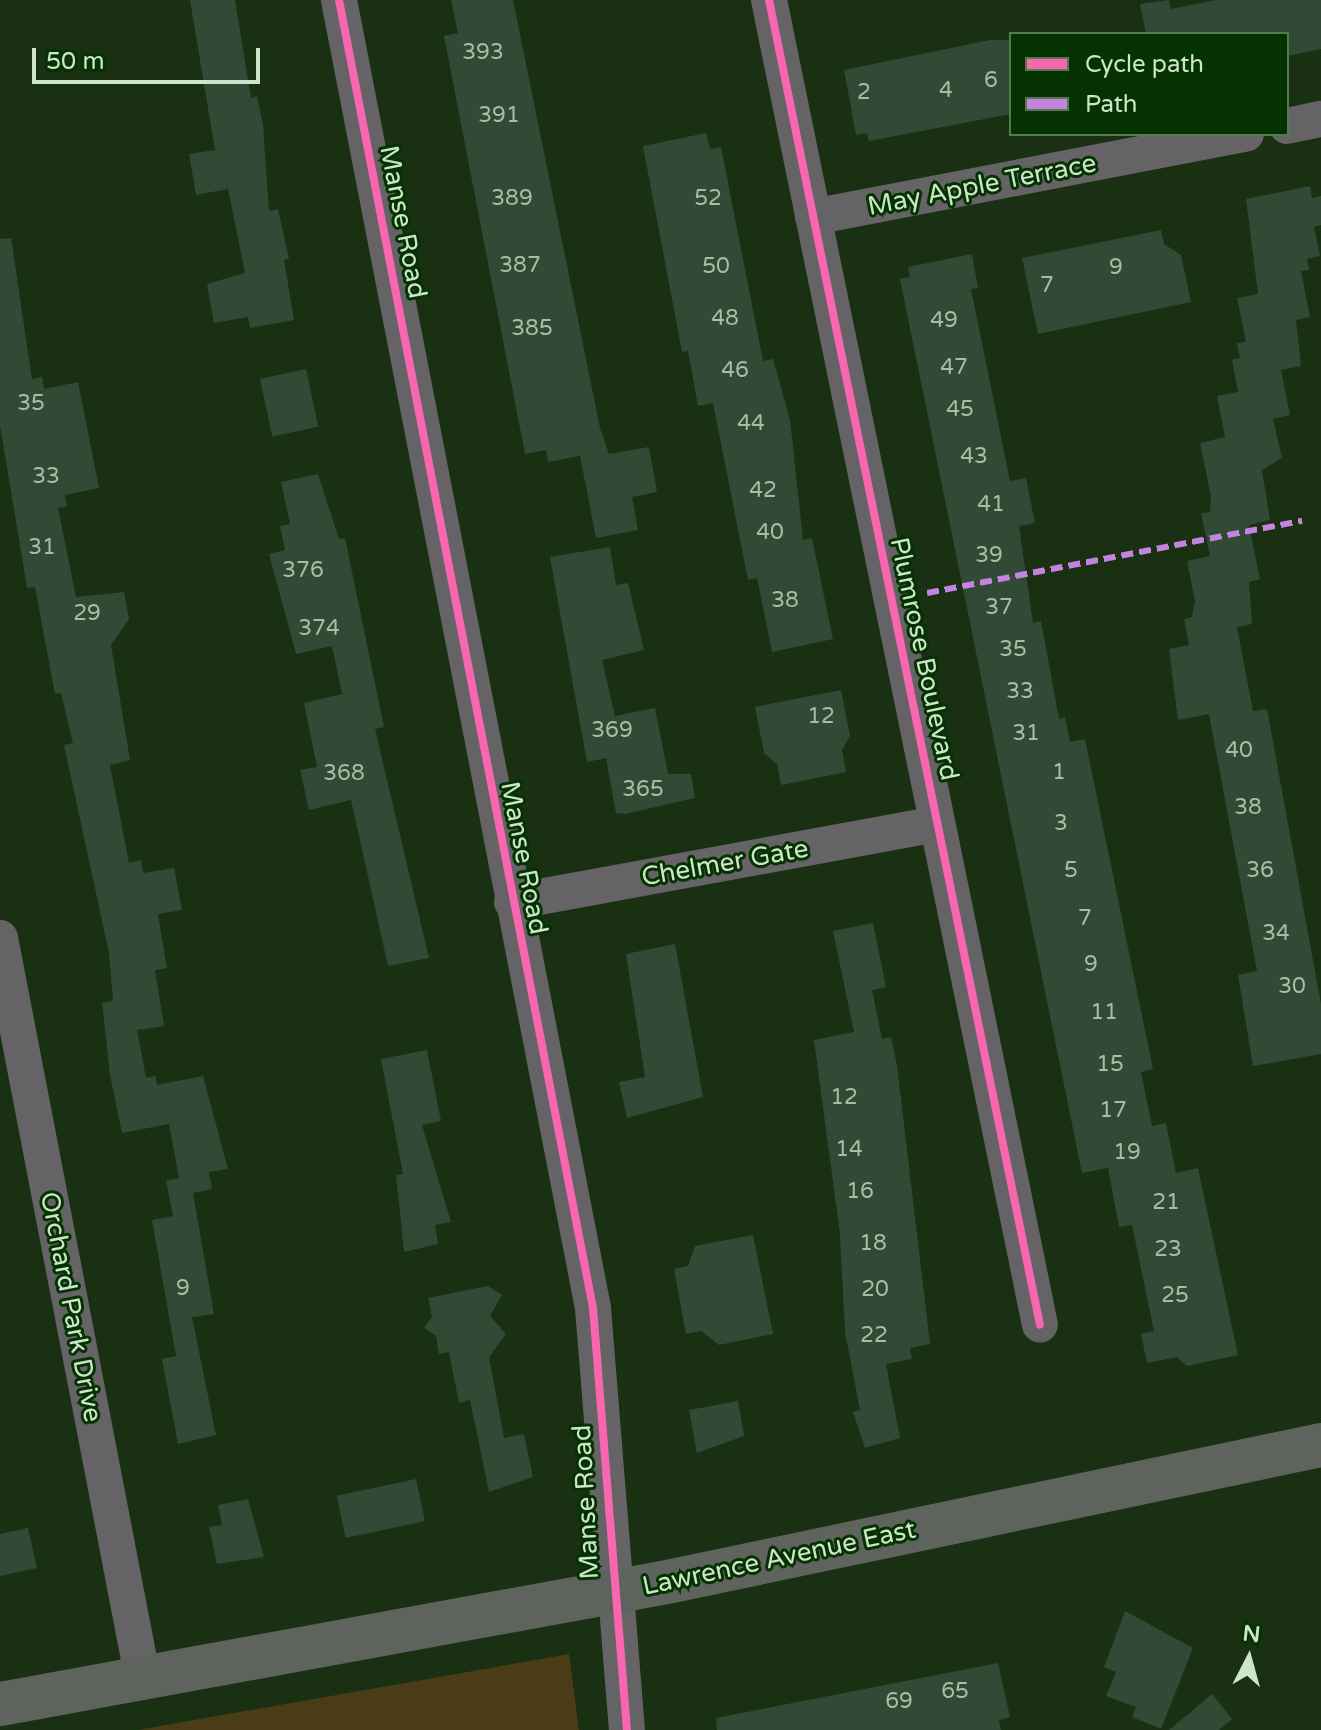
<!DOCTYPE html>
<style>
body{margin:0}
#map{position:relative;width:1321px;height:1730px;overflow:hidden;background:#193013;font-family:"Varela Round",sans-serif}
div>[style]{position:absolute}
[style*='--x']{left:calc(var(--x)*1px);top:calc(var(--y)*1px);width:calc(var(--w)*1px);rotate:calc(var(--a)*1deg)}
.green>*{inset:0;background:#4b3c18}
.building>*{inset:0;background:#314a36;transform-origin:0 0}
.minor>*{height:36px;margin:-18px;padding:0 18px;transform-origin:18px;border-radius:18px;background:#656365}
.major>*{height:44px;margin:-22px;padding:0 22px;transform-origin:22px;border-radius:22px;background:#5f635e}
.quiet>*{height:6px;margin-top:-3px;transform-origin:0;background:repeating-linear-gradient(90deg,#c483df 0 12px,transparent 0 18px)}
.cycleway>*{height:8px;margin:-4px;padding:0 4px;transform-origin:4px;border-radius:4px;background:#f766af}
span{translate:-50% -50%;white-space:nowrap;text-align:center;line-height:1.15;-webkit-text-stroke:6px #043200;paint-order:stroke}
.number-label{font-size:22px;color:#a6bea4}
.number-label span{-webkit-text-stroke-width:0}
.street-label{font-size:26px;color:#cde5c8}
.legend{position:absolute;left:1009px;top:32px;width:280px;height:104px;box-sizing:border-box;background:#043200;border:2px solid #547a50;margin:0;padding:10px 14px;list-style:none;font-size:24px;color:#cde5c8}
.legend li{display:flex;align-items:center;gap:16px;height:40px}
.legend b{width:40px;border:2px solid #547a50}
.north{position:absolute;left:1209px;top:1618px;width:80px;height:80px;-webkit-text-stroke:6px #043200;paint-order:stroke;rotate:6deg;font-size:22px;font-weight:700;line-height:32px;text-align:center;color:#cde5c8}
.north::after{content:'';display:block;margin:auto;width:28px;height:36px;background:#cde5c8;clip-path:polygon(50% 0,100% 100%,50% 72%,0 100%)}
.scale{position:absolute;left:32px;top:48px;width:228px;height:36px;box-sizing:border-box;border:4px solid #cde5c8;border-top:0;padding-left:10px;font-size:24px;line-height:28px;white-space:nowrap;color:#cde5c8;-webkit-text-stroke:6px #043200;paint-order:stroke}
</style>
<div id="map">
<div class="green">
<div style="clip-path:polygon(569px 1654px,579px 1730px,139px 1730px,143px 1729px)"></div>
</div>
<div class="building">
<div style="clip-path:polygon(190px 0,235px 0,251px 98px,257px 96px,263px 125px,269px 211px,278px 209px,289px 259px,284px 260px,294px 320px,250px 328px,248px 317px,214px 323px,207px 284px,245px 273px,228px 189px,196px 195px,189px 154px,215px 150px)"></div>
<div style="clip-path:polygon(451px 0,513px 0,600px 428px,609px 454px,649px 447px,657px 492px,632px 497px,638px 530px,596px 538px,580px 456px,548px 462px,546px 450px,525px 454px,444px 36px,458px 33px)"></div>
<div style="clip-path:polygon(1169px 0,1171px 9px,1216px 0,1321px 0,1321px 49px,1287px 56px,1287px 34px,1146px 34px,1140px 4px)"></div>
<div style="clip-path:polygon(990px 40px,1011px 40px,1011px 114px,869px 141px,867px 133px,856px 135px,844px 70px)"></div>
<div style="clip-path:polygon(706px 133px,710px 149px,721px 147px,763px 361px,773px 359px,790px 420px,803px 540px,812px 538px,833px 639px,772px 652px,757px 578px,748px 580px,713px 403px,698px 406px,688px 351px,682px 352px,643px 146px)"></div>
<div style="clip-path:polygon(1310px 186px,1312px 198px,1321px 196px,1321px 225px,1314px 227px,1320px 256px,1307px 259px,1309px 270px,1301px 271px,1310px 317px,1296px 320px,1301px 366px,1281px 370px,1290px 415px,1273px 419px,1282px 458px,1262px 470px,1270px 520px,1249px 525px,1260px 579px,1249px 582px,1252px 624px,1237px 627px,1253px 711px,1267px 709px,1321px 1004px,1321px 1054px,1253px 1066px,1238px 975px,1257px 971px,1209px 714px,1178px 720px,1169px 649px,1189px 645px,1184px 619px,1192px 617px,1195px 601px,1187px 561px,1210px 556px,1201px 513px,1210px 512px,1211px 496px,1200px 443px,1225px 437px,1217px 396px,1238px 392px,1232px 360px,1240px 358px,1237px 343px,1246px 342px,1237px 298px,1258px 294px,1246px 199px)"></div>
<div style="clip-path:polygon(1161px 230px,1164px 244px,1181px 255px,1191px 302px,1038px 334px,1022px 258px)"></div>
<div style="clip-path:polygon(11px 238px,32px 379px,42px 377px,44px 389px,78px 382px,99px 488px,65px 495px,67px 507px,58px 508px,76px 597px,124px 592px,129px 619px,111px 645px,130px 760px,110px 765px,129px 863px,141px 860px,143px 873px,174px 868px,182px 910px,158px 914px,167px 968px,155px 970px,164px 1026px,137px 1030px,146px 1078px,156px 1076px,157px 1085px,203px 1076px,228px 1169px,209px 1172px,212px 1189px,193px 1193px,214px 1314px,192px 1317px,216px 1435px,178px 1444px,162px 1359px,176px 1356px,152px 1220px,173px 1216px,166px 1181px,179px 1178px,169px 1124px,122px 1133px,110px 1075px,102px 1003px,113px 1001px,109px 953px,64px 745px,73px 743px,61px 693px,55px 694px,35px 587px,27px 588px,0 426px,0 239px)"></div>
<div style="clip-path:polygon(972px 254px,978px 288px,971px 289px,1010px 481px,1026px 478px,1035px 523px,1019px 526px,1033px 623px,1041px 621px,1059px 719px,1065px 717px,1070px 742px,1085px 739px,1153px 1069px,1141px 1072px,1152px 1126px,1166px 1123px,1176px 1173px,1198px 1168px,1238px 1355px,1187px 1366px,1177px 1357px,1147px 1363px,1141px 1334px,1154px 1331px,1132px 1225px,1119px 1227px,1108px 1168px,1082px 1173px,900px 279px,910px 277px,908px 267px)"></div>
<div style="left:306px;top:369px;width:59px;height:47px;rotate:78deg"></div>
<div style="clip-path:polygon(318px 474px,339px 539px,345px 538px,384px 727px,375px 729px,429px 958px,388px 966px,351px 800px,309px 810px,300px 770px,317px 767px,304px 703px,342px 694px,332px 646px,296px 654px,269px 554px,285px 550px,280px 526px,290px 524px,281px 482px)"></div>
<div style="clip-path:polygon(610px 547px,616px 585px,628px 583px,644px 650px,602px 660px,615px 716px,655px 708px,668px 774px,691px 774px,695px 798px,625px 814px,616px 813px,606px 758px,587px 762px,550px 557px)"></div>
<div style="clip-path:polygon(841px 690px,850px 736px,842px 750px,846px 772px,781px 785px,777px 764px,764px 753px,755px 707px)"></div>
<div style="clip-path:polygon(873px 923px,886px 987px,872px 990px,882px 1039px,891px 1037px,897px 1065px,930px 1344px,910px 1348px,912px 1359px,886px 1364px,900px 1438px,865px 1448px,853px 1412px,860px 1410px,845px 1332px,840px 1234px,814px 1040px,854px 1032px,833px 931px)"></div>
<div style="clip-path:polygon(675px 944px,703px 1097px,627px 1118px,619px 1082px,645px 1077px,626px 954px)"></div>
<div style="clip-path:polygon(427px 1050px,441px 1121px,422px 1125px,451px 1222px,435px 1225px,438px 1244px,404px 1252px,396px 1175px,403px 1174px,381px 1059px)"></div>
<div style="clip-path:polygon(753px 1235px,773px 1334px,719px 1345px,701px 1331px,686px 1334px,674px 1269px,688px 1266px,695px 1246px)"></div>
<div style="clip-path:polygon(488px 1286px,502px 1295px,490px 1316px,506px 1334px,489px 1357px,504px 1438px,524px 1434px,533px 1477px,489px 1492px,470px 1400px,459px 1403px,449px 1352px,439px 1354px,436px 1336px,424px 1328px,432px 1317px,428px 1298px)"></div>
<div style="clip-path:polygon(738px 1401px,744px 1436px,697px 1453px,689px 1410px)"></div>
<div style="left:416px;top:1479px;width:43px;height:81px;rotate:78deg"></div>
<div style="clip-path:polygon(248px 1499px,264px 1557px,217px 1564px,209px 1527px,222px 1525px,218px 1505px)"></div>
<div style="clip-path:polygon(28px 1528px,37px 1568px,0 1576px,0 1534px)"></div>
<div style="clip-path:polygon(1125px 1611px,1193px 1648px,1161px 1729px,1132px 1717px,1136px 1707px,1106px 1696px,1116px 1672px,1104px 1667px)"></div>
<div style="clip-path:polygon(998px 1663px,1010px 1717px,999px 1720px,1001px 1730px,717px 1730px,716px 1718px)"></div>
<div style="clip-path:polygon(1212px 1694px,1232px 1719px,1219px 1730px,1169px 1730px)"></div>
</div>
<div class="minor">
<div style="--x:339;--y:0;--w:1332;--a:79.01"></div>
<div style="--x:593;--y:1308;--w:423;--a:85.4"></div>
<div style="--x:769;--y:0;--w:1352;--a:78.44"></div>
<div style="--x:1287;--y:126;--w:35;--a:-12"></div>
<div style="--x:813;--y:217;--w:441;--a:-10.9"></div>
<div style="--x:512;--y:902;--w:432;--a:-10.4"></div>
<div style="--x:0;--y:938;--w:751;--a:79.09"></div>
</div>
<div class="major">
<div style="--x:0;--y:1704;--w:683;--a:-10.37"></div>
<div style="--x:672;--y:1581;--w:663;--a:-11.84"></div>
</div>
<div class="quiet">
<div style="--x:927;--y:593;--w:382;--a:-10.9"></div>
</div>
<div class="cycleway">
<div style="--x:339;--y:0;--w:1332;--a:79.01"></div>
<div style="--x:593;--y:1308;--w:423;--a:85.4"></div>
<div style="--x:769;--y:0;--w:1352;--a:78.44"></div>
</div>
<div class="number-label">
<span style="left:483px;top:53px">393</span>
<span style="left:991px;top:81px">6</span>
<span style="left:946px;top:91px">4</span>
<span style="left:864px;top:93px">2</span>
<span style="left:499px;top:116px">391</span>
<span style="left:512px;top:199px">389</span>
<span style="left:708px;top:199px">52</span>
<span style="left:520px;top:266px">387</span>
<span style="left:716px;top:267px">50</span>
<span style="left:1116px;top:268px">9</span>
<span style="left:1047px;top:286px">7</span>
<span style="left:725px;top:319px">48</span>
<span style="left:944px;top:321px">49</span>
<span style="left:532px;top:329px">385</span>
<span style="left:954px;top:368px">47</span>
<span style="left:735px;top:371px">46</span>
<span style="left:31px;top:404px">35</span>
<span style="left:960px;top:410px">45</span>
<span style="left:751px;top:424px">44</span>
<span style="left:974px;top:457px">43</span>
<span style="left:46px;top:477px">33</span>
<span style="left:763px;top:491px">42</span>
<span style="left:991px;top:505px">41</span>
<span style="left:770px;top:533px">40</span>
<span style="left:42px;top:548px">31</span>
<span style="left:989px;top:556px">39</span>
<span style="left:303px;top:571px">376</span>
<span style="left:785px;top:601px">38</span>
<span style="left:999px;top:608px">37</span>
<span style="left:87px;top:614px">29</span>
<span style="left:319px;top:629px">374</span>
<span style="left:1013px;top:650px">35</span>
<span style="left:1020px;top:692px">33</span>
<span style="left:821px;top:717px">12</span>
<span style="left:612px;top:731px">369</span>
<span style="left:1026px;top:734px">31</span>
<span style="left:1239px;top:751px">40</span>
<span style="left:1059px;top:773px">1</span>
<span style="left:344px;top:774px">368</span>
<span style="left:643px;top:790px">365</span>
<span style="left:1248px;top:808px">38</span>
<span style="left:1061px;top:824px">3</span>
<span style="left:1071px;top:871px">5</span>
<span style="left:1260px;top:871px">36</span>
<span style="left:1085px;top:919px">7</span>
<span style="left:1276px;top:934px">34</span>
<span style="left:1091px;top:965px">9</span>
<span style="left:1292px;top:987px">30</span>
<span style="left:1104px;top:1013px">11</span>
<span style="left:1110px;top:1065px">15</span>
<span style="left:844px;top:1098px">12</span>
<span style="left:1113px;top:1111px">17</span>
<span style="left:849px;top:1150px">14</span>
<span style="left:1127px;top:1153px">19</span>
<span style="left:860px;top:1192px">16</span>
<span style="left:1166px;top:1203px">21</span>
<span style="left:873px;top:1244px">18</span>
<span style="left:1168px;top:1250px">23</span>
<span style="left:183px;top:1289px">9</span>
<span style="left:875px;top:1290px">20</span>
<span style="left:1175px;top:1296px">25</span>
<span style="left:874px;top:1336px">22</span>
<span style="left:955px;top:1692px">65</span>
<span style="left:899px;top:1702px">69</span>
</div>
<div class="street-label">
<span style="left:982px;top:185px;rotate:-11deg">May Apple Terrace</span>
<span style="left:403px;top:222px;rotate:79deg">Manse Road</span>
<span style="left:924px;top:659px;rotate:78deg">Plumrose Boulevard</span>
<span style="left:524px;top:858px;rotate:79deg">Manse Road</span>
<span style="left:725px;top:863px;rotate:-10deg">Chelmer Gate</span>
<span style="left:71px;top:1307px;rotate:79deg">Orchard Park Drive</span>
<span style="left:586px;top:1502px;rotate:-93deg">Manse Road</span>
<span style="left:779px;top:1558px;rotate:-12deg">Lawrence Avenue East</span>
</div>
<ul class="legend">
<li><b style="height:10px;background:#f766af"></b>Cycle path</li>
<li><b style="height:10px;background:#c483df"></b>Path</li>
</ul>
<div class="north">N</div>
<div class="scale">50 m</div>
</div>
